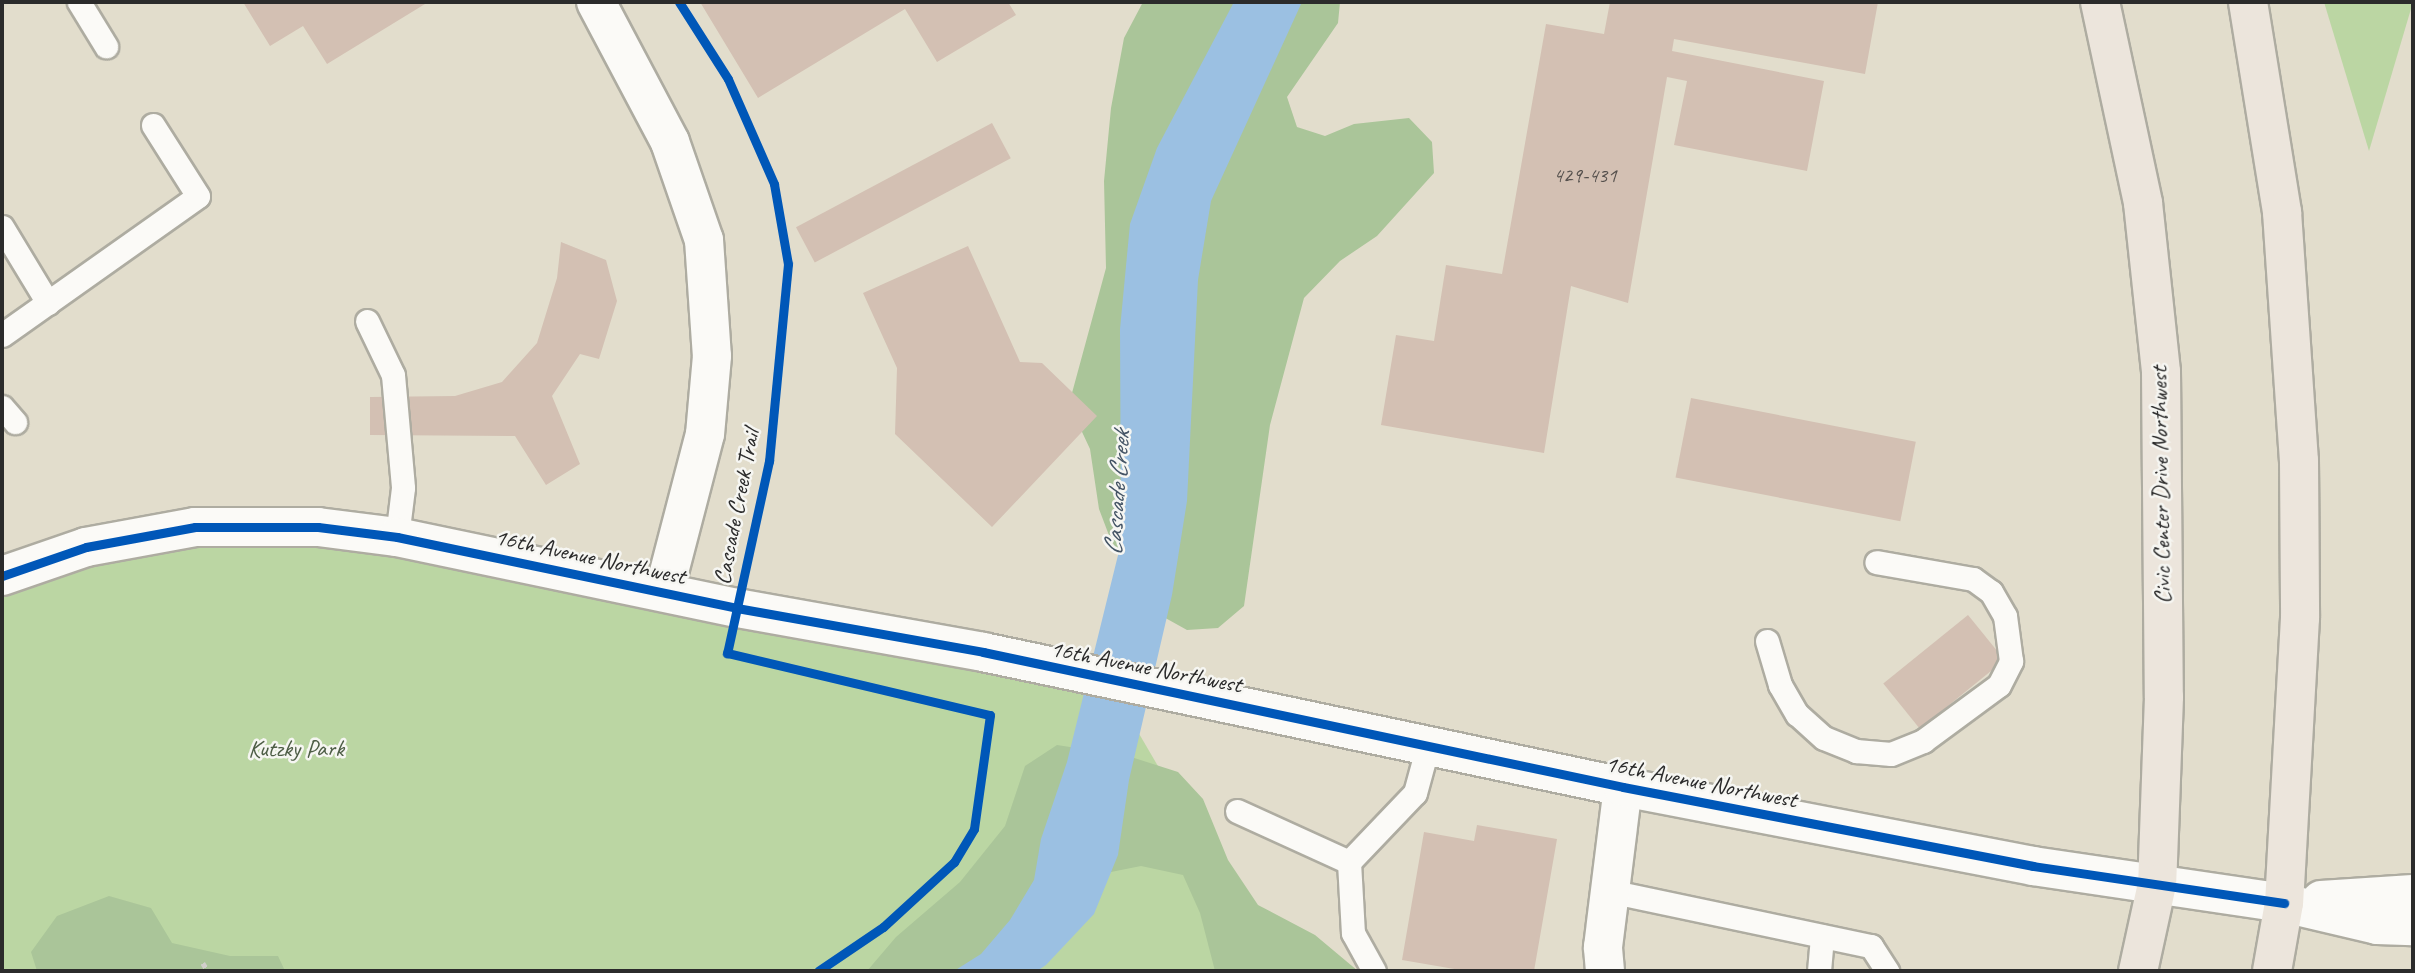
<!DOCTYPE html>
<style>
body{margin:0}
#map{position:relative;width:2415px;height:973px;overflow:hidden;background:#e2ddcc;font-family:Caveat,sans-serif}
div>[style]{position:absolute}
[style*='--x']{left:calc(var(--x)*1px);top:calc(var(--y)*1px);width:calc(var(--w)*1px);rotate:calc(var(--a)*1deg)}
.green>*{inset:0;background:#bbd6a3}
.forest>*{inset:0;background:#aac599}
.water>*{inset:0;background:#9bc0e2}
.building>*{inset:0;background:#d3c0b3;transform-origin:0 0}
.path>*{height:4.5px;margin-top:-2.25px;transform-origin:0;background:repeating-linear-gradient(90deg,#d1cfcb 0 5px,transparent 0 10px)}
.roads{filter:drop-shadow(2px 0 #aeaca1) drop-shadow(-2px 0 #aeaca1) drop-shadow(0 2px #aeaca1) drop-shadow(0 -2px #aeaca1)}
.service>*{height:23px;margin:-11.5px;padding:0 11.5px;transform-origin:11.5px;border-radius:11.5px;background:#fbfaf7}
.minor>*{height:38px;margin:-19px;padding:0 19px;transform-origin:19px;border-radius:19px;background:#fbfaf7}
.tertiary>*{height:38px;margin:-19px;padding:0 19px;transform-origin:19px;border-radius:19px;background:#fbfaf7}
.primary>*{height:38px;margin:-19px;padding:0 19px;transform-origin:19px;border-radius:19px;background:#ece5dc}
.cycleway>*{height:9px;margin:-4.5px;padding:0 4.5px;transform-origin:4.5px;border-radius:4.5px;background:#0057b8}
span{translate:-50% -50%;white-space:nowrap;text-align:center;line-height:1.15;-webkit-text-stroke:5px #f6f6f2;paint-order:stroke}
.number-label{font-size:21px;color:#55504d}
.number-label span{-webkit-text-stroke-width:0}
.street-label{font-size:24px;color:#2b2b2b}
.park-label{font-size:24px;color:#4d5d45}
.water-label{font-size:26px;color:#445465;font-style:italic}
.frame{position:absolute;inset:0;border:4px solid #2b2b2b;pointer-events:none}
</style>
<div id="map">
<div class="green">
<div style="clip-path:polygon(2324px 2px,2413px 2px,2369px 151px)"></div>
<div style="clip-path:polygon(250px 526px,1107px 679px,1278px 971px,2px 971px,2px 577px)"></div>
</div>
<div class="forest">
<div style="clip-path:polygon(1143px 2px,1340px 2px,1338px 23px,1287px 97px,1297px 127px,1325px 136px,1354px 124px,1409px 118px,1432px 142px,1434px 173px,1377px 236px,1340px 261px,1304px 298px,1270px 425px,1244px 606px,1218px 628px,1187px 630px,1151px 610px,1110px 538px,1099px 509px,1090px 449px,1069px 404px,1106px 268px,1104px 181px,1111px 108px,1124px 38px)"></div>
<div style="clip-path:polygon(1057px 745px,1128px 756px,1178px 772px,1203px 799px,1228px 860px,1258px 905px,1315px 935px,1358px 971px,1215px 971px,1200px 913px,1183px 875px,1141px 866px,1086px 877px,1021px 971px,867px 971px,896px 937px,960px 882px,1005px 826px,1025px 766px)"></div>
<div style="clip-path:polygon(109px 896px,151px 908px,172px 943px,230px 956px,278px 956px,285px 971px,37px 971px,31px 952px,57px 916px)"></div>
</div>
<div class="water">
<div style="clip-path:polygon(1234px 2px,1302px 2px,1211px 201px,1198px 280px,1187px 501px,1172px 595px,1129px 780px,1118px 855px,1094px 914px,1046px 965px,1037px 971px,954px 971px,981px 954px,1010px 920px,1034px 880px,1041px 839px,1067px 762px,1121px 543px,1120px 329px,1130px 224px,1157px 148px)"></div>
</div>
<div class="building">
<div style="clip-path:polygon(243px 2px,423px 2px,425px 4px,327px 64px,303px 26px,270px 46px)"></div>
<div style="clip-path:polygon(700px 2px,1008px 2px,1016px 15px,937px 62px,905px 9px,758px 98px)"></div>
<div style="clip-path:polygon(1610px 2px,1878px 2px,1865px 74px,1674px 39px,1672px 51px,1824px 81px,1807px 171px,1674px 145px,1687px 81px,1667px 77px,1628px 303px,1571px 286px,1544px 453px,1381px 425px,1396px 335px,1434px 341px,1446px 265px,1502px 274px,1546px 24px,1604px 34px)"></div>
<div style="left:992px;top:123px;width:40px;height:222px;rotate:62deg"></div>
<div style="clip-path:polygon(561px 242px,606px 260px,617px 301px,599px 359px,580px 354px,552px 396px,580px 464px,546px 485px,515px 436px,370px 435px,370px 397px,455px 396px,502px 382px,537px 343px,557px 278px)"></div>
<div style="clip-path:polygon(968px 246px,1020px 362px,1042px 363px,1097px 416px,992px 527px,895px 434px,897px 368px,863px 293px)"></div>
<div style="left:1691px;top:398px;width:229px;height:81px;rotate:11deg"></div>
<div style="left:1968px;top:615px;width:58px;height:109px;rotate:51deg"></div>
<div style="clip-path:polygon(1477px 825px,1557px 839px,1534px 971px,1466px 971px,1402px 960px,1424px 832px,1474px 841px)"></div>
</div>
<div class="path">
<div style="--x:203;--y:963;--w:9;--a:58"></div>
</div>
<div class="roads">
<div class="service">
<div style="--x:79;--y:2;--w:52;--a:58.5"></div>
<div style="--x:2;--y:227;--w:89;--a:58.8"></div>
<div style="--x:367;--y:321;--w:60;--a:64.3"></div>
<div style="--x:393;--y:375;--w:113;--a:84.9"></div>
<div style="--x:403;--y:488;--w:49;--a:97"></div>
<div style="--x:2;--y:335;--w:240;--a:-35.3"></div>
<div style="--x:198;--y:196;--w:84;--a:-122.4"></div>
<div style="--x:2;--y:407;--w:20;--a:49"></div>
<div style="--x:1767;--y:641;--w:46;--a:73.5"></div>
<div style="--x:1780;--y:685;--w:34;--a:60"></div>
<div style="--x:1797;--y:714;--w:36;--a:42"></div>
<div style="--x:1824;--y:738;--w:35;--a:22"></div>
<div style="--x:1856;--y:751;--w:35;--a:5"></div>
<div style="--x:1891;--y:754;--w:35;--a:-22"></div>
<div style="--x:1923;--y:741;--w:94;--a:-36.4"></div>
<div style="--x:1999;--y:685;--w:27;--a:-63"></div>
<div style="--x:2011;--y:661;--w:45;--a:-97.6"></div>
<div style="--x:2005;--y:616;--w:28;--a:-120"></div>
<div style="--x:1991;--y:592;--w:22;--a:-144"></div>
<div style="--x:1973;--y:579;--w:98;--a:-170.1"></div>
<div style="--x:1237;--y:811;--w:123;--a:24.5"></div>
<div style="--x:1349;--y:862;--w:95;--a:-46.3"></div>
<div style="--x:1415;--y:793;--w:50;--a:-74.8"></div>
<div style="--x:1349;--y:862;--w:71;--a:86.8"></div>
<div style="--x:1353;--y:933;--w:43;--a:61.1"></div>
<div style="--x:1609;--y:891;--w:268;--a:11.9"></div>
<div style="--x:1871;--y:946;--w:30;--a:57"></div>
<div style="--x:1819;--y:971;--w:35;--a:-85"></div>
</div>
<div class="minor">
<div style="--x:2321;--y:900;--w:92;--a:-3.7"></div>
<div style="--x:2284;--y:903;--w:96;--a:13.3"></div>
<div style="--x:2377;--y:925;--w:36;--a:2"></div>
<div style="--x:1605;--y:971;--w:24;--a:-95"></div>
<div style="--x:1603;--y:947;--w:161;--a:-82.9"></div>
</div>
<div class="tertiary">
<div style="--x:596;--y:2;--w:158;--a:62.1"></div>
<div style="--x:670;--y:142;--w:104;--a:70.9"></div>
<div style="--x:704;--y:240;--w:116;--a:86.1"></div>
<div style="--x:712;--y:356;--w:78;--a:95.1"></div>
<div style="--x:705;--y:434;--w:162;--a:104.6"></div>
<div style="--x:2;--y:576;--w:89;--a:-19"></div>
<div style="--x:86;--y:547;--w:111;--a:-10.4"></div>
<div style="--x:195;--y:527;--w:123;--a:0"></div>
<div style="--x:318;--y:527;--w:80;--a:7.2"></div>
<div style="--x:397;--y:537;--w:347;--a:11.8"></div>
<div style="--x:737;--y:608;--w:250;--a:10.1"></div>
<div style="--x:983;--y:652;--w:654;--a:11.91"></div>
<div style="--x:1623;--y:787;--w:418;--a:10.9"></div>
<div style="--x:2033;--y:866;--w:254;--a:8.4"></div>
</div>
<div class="primary">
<div style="--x:2100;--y:2;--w:206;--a:77.9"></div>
<div style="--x:2143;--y:203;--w:170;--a:83.9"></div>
<div style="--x:2161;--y:372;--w:325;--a:89.5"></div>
<div style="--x:2164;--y:697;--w:187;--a:92.1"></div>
<div style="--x:2157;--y:884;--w:89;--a:102.3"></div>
<div style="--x:2248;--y:2;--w:213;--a:80.8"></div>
<div style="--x:2282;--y:212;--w:250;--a:86.1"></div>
<div style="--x:2299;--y:461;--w:157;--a:89.6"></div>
<div style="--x:2300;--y:618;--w:285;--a:93.2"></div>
<div style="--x:2284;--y:903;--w:69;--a:100"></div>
</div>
</div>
<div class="cycleway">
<div style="--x:679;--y:2;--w:91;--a:57.5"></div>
<div style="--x:728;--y:79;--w:115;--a:66.3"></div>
<div style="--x:774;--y:184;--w:81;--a:80.1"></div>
<div style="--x:788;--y:264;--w:198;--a:95.5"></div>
<div style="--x:769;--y:461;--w:197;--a:102.3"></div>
<div style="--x:727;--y:653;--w:270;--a:13.3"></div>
<div style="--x:990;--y:715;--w:115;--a:98"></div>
<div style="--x:974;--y:829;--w:39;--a:121"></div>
<div style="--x:954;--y:862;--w:96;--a:137.5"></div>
<div style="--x:883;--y:927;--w:78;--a:145.9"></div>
<div style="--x:2;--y:576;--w:89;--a:-19"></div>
<div style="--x:86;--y:547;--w:111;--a:-10.4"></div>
<div style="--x:195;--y:527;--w:123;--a:0"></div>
<div style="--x:318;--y:527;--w:80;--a:7.2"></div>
<div style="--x:397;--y:537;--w:347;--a:11.8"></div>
<div style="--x:737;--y:608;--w:250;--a:10.1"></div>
<div style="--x:983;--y:652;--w:654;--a:11.91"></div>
<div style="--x:1623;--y:787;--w:418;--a:10.9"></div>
<div style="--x:2033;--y:866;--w:254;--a:8.4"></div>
</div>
<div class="number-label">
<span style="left:1585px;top:175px">429-431</span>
</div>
<div class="street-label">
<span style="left:2161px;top:485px;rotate:-91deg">Civic Center Drive Northwest</span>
<span style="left:737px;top:507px;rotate:-79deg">Cascade Creek Trail</span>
<span style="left:590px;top:557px;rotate:12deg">16th Avenue Northwest</span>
<span style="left:1146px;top:667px;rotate:11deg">16th Avenue Northwest</span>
<span style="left:1701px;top:782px;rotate:11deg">16th Avenue Northwest</span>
</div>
<div class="park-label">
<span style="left:296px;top:749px">Kutzky Park</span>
</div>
<div class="water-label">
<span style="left:1117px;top:493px;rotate:-86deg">Cascade Creek</span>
</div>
<div class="frame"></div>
</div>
